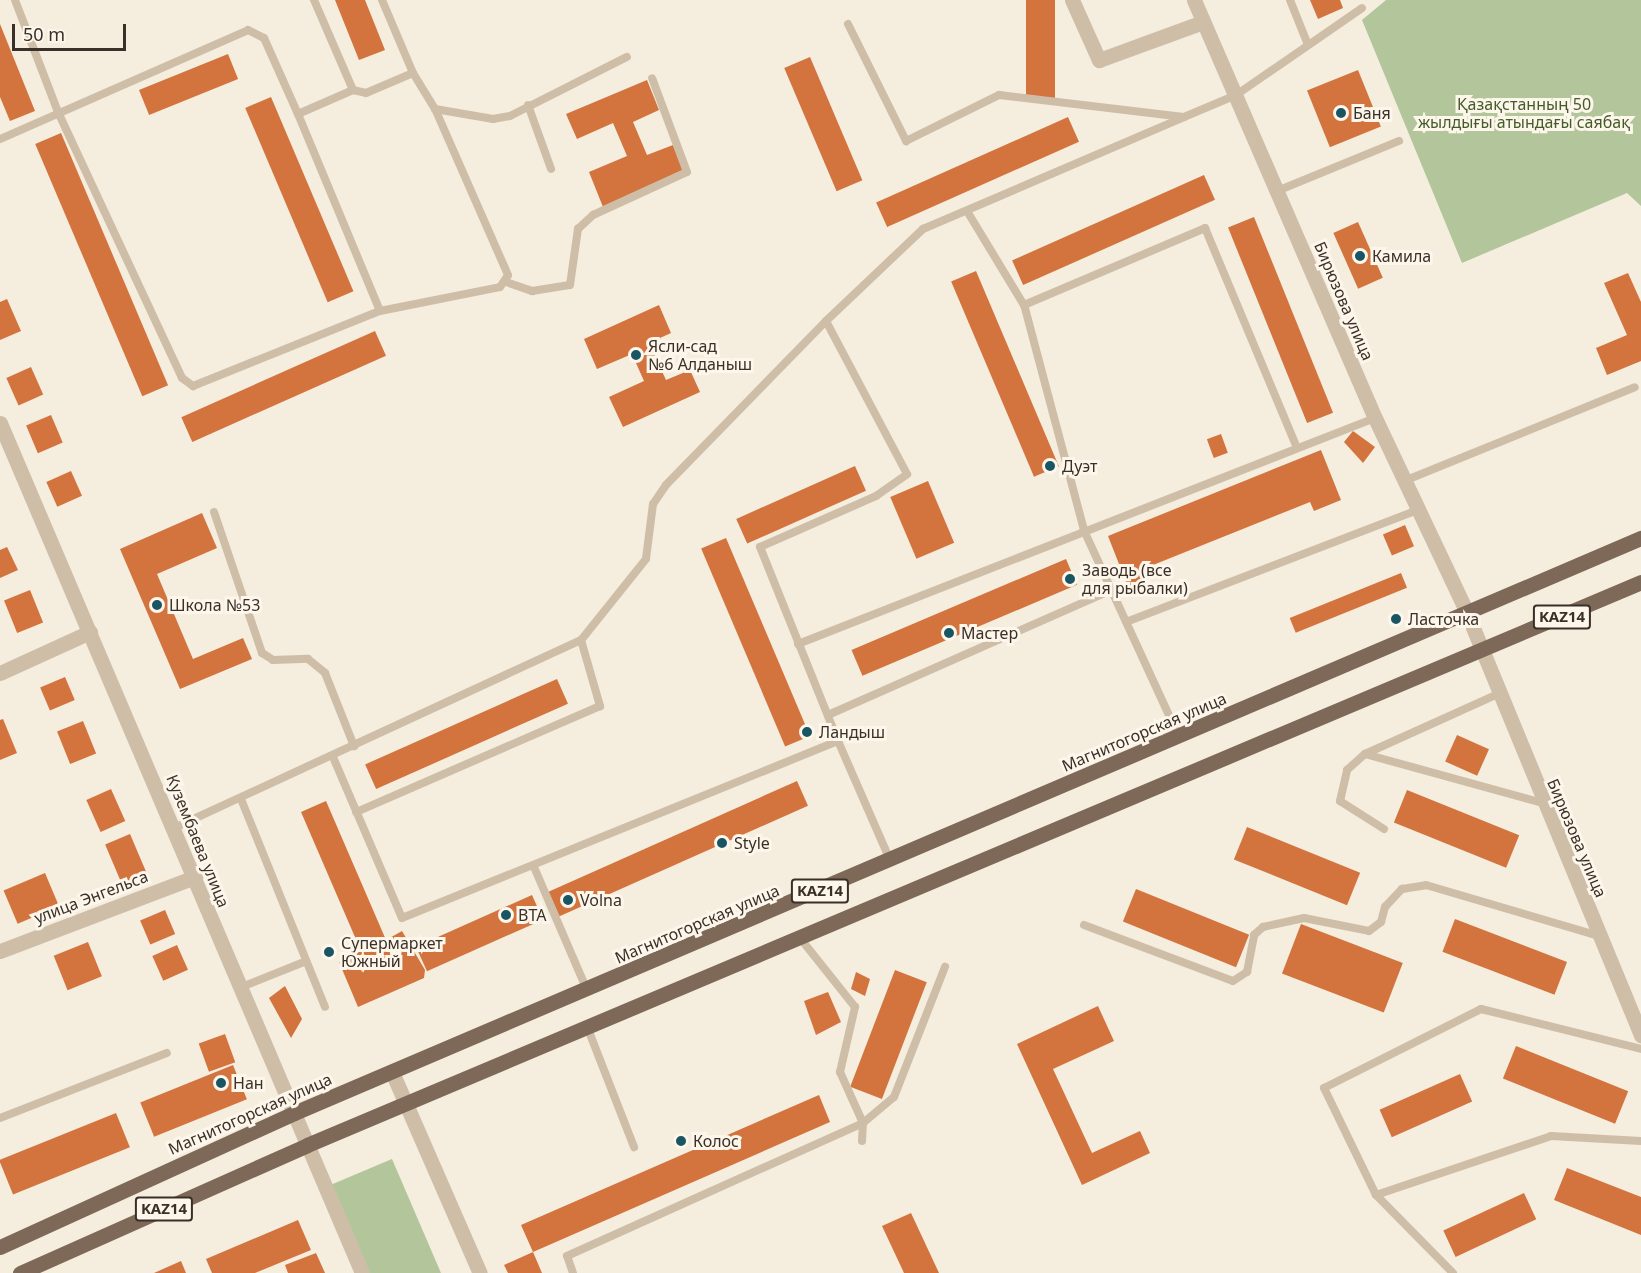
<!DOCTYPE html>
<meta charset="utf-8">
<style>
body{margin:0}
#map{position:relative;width:1641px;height:1273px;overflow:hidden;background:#f5eddd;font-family:"Noto Sans",sans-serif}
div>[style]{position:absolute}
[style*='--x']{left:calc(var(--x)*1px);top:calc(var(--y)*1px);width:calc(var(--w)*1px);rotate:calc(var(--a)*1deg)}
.green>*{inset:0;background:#b3c69b}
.building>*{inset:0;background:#d3733e;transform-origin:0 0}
.service>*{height:8px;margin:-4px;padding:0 4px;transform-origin:4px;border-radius:4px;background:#cfbea7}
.minor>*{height:15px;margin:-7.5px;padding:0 7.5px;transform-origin:7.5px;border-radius:7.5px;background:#cfbea7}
.tertiary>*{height:15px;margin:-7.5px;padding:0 7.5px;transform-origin:7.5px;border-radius:7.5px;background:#cfbea7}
.primary>*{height:15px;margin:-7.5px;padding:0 7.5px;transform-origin:7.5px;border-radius:7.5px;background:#7e6958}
.dots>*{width:16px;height:16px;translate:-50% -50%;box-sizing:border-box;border:3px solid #fcf6eb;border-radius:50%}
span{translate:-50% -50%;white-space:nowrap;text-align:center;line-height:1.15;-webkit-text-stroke:6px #fcf6eb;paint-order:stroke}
.shield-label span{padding:2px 4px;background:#fcf6eb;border:2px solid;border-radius:4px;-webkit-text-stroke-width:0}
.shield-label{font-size:15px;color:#3b3028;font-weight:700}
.park-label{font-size:16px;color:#445c29}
.poi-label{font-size:16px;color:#3b3028}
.left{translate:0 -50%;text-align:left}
.street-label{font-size:16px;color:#3b3028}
.scale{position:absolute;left:12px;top:24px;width:114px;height:27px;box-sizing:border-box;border:3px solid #3b3028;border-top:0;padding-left:8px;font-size:18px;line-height:21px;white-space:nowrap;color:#3b3028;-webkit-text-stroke:4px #fcf6eb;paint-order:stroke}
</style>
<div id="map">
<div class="green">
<div style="clip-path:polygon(1386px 0,1641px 0,1641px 206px,1627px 193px,1462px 263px,1362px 20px)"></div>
<div style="clip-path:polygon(392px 1159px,441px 1273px,365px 1273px,328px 1186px)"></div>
</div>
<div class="building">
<div style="clip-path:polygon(335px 0,365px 0,385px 50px,359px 60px)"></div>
<div style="left:1026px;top:0;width:29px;height:100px"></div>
<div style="clip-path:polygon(1310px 0,1340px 0,1343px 8px,1318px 19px)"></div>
<div style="clip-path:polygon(0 24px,35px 111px,10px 121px,0 97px)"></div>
<div style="left:228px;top:54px;width:27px;height:96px;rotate:68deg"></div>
<div style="left:810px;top:57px;width:134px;height:28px;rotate:67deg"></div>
<div style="left:1358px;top:70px;width:61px;height:55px;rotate:68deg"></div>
<div style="clip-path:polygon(647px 80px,659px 110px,633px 122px,647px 155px,673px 145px,685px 173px,603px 207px,589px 172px,627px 156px,613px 123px,577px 139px,566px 114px)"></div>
<div style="left:271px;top:97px;width:211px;height:28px;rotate:67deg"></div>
<div style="left:1068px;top:117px;width:27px;height:210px;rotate:66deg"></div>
<div style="left:61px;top:133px;width:274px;height:28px;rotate:67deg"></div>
<div style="left:1204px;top:175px;width:27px;height:210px;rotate:66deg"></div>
<div style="left:1254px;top:217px;width:211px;height:28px;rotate:68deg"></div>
<div style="left:1358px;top:222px;width:61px;height:27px;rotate:66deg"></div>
<div style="left:976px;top:271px;width:212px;height:27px;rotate:67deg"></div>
<div style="clip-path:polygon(1628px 273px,1641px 302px,1641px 361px,1607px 375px,1596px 348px,1627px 335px,1604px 283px)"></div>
<div style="clip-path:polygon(7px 299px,21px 331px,0 340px,0 302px)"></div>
<div style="clip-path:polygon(659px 305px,671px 333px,649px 343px,666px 380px,690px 370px,700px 392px,623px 427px,609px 397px,644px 381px,632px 354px,597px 369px,584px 339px)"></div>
<div style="left:375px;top:331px;width:27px;height:212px;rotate:66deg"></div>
<div style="left:31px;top:367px;width:30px;height:27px;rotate:66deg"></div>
<div style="left:51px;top:415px;width:30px;height:27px;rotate:67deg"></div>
<div style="clip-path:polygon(1353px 431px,1375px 447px,1363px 463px,1344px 442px)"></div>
<div style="left:1221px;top:434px;width:20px;height:15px;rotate:70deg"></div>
<div style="clip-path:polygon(1321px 450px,1341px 500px,1314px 511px,1310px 502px,1153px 565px,1158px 575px,1128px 587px,1108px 536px)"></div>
<div style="left:855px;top:466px;width:27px;height:130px;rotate:66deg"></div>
<div style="left:71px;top:471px;width:27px;height:27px;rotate:66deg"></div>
<div style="left:928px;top:481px;width:67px;height:41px;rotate:67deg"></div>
<div style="clip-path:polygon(202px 513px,217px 548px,157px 574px,193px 659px,243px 638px,252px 659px,180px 689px,120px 549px)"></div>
<div style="left:1405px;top:525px;width:23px;height:24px;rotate:67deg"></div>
<div style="left:726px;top:538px;width:215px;height:27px;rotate:67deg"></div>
<div style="clip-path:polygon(7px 547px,18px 570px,0 578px,0 550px)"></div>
<div style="left:1066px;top:559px;width:28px;height:233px;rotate:67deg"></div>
<div style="left:1401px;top:573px;width:16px;height:120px;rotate:68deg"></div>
<div style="left:30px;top:590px;width:35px;height:28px;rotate:68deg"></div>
<div style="left:65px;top:677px;width:25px;height:27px;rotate:67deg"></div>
<div style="left:557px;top:679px;width:27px;height:210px;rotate:66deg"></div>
<div style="clip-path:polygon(3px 719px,17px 753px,0 760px,0 720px)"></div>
<div style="left:83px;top:721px;width:35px;height:28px;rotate:68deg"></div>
<div style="left:1457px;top:735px;width:35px;height:29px;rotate:24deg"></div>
<div style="left:797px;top:781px;width:27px;height:272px;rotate:66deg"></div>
<div style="left:111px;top:789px;width:35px;height:27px;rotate:66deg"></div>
<div style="left:1407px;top:790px;width:121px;height:35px;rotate:22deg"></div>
<div style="clip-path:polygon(326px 801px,386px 940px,402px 931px,425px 970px,424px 978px,358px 1007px,339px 962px,361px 951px,301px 812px)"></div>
<div style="left:1247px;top:827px;width:122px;height:35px;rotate:22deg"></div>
<div style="left:130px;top:834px;width:46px;height:27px;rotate:67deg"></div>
<div style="left:45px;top:873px;width:36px;height:45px;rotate:67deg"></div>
<div style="left:1136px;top:889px;width:122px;height:35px;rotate:22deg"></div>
<div style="left:532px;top:895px;width:27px;height:127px;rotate:66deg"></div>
<div style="left:165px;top:910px;width:26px;height:27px;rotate:67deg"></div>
<div style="left:1455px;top:919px;width:120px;height:35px;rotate:21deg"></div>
<div style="left:1301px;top:924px;width:109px;height:53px;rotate:21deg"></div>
<div style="left:88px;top:942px;width:37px;height:37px;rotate:68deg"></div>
<div style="left:177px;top:945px;width:27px;height:27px;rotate:66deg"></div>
<div style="left:895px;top:970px;width:34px;height:125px;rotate:21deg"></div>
<div style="clip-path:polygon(856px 972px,870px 979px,865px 996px,851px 989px)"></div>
<div style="clip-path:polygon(285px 986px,302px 1019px,291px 1038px,269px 998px)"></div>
<div style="clip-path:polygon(828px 992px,841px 1022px,816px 1035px,804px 1001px)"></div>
<div style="clip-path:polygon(1098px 1006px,1114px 1041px,1053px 1069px,1092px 1153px,1140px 1131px,1150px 1153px,1082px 1185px,1017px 1044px)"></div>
<div style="left:225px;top:1034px;width:30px;height:28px;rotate:70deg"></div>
<div style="left:1516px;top:1046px;width:121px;height:35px;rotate:22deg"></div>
<div style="left:233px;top:1065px;width:37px;height:100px;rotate:68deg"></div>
<div style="left:1460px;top:1074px;width:30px;height:88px;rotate:66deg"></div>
<div style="clip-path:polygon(819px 1095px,830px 1122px,533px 1252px,542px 1273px,508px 1273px,504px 1265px,533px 1252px,521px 1225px)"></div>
<div style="left:116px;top:1113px;width:37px;height:126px;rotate:68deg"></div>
<div style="clip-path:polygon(1567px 1168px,1641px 1197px,1641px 1235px,1554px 1200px)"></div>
<div style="left:1524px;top:1193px;width:29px;height:89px;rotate:65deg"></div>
<div style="clip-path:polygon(911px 1213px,939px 1273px,904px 1273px,882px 1226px)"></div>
<div style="clip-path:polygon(298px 1220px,311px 1250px,255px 1273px,212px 1273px,206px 1259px)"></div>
<div style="clip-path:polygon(316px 1253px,325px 1273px,288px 1273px,285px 1265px)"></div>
<div style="clip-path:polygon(181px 1261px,186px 1273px,154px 1273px)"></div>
</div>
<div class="service">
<div style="--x:15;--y:0;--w:120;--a:69"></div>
<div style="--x:58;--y:112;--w:293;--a:65"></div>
<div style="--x:182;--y:378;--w:14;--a:36"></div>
<div style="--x:193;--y:386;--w:201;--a:-21.9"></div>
<div style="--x:380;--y:311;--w:122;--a:-11.3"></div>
<div style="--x:500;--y:287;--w:14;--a:-56"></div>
<div style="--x:508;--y:275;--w:181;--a:-113.7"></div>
<div style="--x:435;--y:109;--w:59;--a:9.8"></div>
<div style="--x:493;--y:119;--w:17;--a:-10"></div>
<div style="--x:510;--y:116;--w:131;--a:-26.8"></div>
<div style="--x:314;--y:0;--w:98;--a:66.6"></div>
<div style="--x:353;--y:90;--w:13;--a:13"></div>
<div style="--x:366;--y:93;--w:51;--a:-23.1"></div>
<div style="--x:413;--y:73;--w:79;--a:-113"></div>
<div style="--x:1290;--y:0;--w:48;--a:68.2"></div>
<div style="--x:848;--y:24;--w:131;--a:63.6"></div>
<div style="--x:906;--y:141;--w:104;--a:-26.3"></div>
<div style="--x:999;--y:95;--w:186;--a:6.8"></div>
<div style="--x:1184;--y:117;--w:56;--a:-22.9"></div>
<div style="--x:1236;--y:95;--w:153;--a:-34.6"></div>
<div style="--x:413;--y:73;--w:42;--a:58.6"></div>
<div style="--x:528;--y:105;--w:68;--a:70.2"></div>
<div style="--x:298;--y:114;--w:213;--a:67.4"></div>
<div style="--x:0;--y:139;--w:271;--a:-23.7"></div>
<div style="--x:248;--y:30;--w:18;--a:27"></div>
<div style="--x:264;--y:38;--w:83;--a:65.9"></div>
<div style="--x:298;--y:114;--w:60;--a:-23.6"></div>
<div style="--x:1277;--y:191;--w:132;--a:-22.3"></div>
<div style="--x:967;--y:211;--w:110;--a:58.8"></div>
<div style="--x:506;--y:282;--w:28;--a:19"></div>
<div style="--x:532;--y:291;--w:38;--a:-9"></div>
<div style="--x:570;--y:285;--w:57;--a:-81.9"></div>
<div style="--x:578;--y:229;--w:21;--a:-43"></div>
<div style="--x:593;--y:215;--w:103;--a:-24.6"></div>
<div style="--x:687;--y:172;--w:100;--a:-110.4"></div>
<div style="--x:826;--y:321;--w:134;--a:-43.5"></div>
<div style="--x:923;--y:229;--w:284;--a:-23.2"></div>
<div style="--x:1404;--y:481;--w:249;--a:-22.1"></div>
<div style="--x:214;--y:512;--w:149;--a:71.2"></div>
<div style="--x:262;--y:653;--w:13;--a:32"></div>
<div style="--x:273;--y:660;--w:35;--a:-2"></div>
<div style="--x:308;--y:659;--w:22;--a:39"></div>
<div style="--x:325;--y:673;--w:79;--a:68.3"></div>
<div style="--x:1126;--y:622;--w:313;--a:-21"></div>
<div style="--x:798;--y:644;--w:620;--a:-21.39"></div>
<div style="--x:828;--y:715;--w:309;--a:-23.8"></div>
<div style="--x:1179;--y:737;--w:228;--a:-114.7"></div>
<div style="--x:1084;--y:530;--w:233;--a:-104.9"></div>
<div style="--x:1024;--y:305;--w:197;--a:-23"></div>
<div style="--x:1205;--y:228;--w:238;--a:67.3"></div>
<div style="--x:838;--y:741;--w:130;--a:66.4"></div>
<div style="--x:1365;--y:754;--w:148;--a:-24.3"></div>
<div style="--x:333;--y:757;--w:175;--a:66.8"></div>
<div style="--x:402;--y:918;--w:471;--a:-22.1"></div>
<div style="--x:838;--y:741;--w:209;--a:-111.9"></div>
<div style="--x:760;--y:547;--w:127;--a:-23.7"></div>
<div style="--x:876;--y:496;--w:38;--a:-35"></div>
<div style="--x:907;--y:474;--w:173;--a:-117.9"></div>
<div style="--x:826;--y:321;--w:229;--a:134.3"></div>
<div style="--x:666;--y:485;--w:23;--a:124"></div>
<div style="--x:653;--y:504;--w:55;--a:97.3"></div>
<div style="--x:646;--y:559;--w:104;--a:128.7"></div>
<div style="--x:241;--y:799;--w:224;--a:68"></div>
<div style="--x:174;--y:828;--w:448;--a:-24.8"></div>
<div style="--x:581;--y:640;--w:69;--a:73.9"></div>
<div style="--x:600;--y:706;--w:266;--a:156.5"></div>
<div style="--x:1384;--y:829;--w:52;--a:-147.5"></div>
<div style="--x:1340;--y:801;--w:32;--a:-77"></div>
<div style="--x:1347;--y:770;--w:24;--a:-42"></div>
<div style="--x:1365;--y:754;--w:185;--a:15.4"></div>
<div style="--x:534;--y:867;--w:134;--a:66.7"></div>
<div style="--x:1084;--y:925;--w:159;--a:20.6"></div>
<div style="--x:1233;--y:981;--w:17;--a:-33"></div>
<div style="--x:1247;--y:972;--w:38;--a:-79"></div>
<div style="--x:1254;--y:935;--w:12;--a:-42"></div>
<div style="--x:1263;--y:927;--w:42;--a:-12.4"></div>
<div style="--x:1304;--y:918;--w:66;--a:11.3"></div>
<div style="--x:1369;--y:931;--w:15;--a:-37"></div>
<div style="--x:1381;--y:922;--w:16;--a:-75"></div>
<div style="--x:1385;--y:907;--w:25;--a:-47"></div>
<div style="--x:1402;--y:889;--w:24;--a:-9"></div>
<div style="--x:1426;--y:885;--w:180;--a:16.4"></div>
<div style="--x:239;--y:988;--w:70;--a:-21.8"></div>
<div style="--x:588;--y:1029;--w:127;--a:68.7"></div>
<div style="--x:0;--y:1118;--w:179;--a:-21.3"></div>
<div style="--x:862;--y:1141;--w:18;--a:-87"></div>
<div style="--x:863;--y:1123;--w:40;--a:-40"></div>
<div style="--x:894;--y:1097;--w:140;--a:-68.6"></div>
<div style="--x:1376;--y:1195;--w:119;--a:-115.9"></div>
<div style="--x:1324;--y:1088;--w:176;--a:-26.7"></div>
<div style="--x:1481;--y:1009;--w:165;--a:14"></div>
<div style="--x:573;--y:1273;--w:18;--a:-109"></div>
<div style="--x:567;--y:1256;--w:325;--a:-24.2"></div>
<div style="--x:863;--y:1123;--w:56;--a:-114.3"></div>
<div style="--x:840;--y:1072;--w:67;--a:-77"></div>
<div style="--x:855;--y:1007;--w:87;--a:-128.5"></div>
<div style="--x:1453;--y:1273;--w:110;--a:-134.6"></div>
<div style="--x:1376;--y:1195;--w:185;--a:-18.6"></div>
<div style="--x:1551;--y:1136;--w:90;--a:3.2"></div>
</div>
<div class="minor">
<div style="--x:1072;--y:0;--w:66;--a:65.8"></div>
<div style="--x:1099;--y:60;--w:111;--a:-20.1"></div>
<div style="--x:0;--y:673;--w:99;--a:-24.5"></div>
<div style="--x:0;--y:951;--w:209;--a:-20.8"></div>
</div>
<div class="tertiary">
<div style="--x:1194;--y:0;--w:456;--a:66.6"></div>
<div style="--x:1375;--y:418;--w:216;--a:64.7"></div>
<div style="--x:1467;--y:613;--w:457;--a:67.6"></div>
<div style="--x:0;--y:423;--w:924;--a:66.93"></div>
<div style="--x:392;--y:1072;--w:219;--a:66.4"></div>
</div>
<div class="primary">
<div style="--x:0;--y:1247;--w:323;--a:-24.5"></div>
<div style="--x:294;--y:1113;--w:1465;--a:-23.12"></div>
<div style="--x:20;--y:1273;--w:314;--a:-24"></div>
<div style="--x:307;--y:1145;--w:1448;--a:-22.88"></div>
</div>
<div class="dots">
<div style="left:1341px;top:113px;background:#195562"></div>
<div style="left:1360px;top:256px;background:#195562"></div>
<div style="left:636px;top:355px;background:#195562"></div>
<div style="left:1050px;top:466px;background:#195562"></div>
<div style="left:1070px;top:579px;background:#195562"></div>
<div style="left:157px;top:605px;background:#195562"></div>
<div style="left:1396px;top:619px;background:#195562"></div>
<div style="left:949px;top:633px;background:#195562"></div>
<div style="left:807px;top:732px;background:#195562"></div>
<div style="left:722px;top:843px;background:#195562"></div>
<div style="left:568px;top:900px;background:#195562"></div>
<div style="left:506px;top:915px;background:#195562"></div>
<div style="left:329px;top:952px;background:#195562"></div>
<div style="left:221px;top:1083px;background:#195562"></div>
<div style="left:681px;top:1141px;background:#195562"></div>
</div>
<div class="shield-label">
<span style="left:1562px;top:617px">KAZ14</span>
<span style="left:820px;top:891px">KAZ14</span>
<span style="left:164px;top:1209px">KAZ14</span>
</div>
<div class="park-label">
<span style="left:1524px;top:113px">Қазақстанның 50<br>жылдығы атындағы саябақ</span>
</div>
<div class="poi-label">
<span class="left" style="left:1353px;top:113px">Баня</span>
<span class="left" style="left:1372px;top:256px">Камила</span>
<span class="left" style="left:648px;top:355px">Ясли-сад<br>№6 Алданыш</span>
<span class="left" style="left:1062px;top:466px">Дуэт</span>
<span class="left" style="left:1082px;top:579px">Заводь (все<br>для рыбалки)</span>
<span class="left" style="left:169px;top:605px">Школа №53</span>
<span class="left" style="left:1408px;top:619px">Ласточка</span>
<span class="left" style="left:961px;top:633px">Мастер</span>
<span class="left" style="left:819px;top:732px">Ландыш</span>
<span class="left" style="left:734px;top:843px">Style</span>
<span class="left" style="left:580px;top:900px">Volna</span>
<span class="left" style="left:518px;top:915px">BTA</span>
<span class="left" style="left:341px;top:952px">Супермаркет<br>Южный</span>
<span class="left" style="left:233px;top:1083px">Нан</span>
<span class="left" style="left:693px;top:1141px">Колос</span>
</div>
<div class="street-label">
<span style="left:1344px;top:301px;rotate:67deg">Бирюзова улица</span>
<span style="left:1144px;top:732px;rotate:-23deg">Магнитогорская улица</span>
<span style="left:1577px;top:838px;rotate:67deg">Бирюзова улица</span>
<span style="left:198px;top:841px;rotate:68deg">Кузембаева улица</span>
<span style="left:91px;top:897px;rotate:-21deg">улица Энгельса</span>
<span style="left:697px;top:924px;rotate:-23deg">Магнитогорская улица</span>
<span style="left:250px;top:1114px;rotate:-24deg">Магнитогорская улица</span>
</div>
<div class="scale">50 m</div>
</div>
